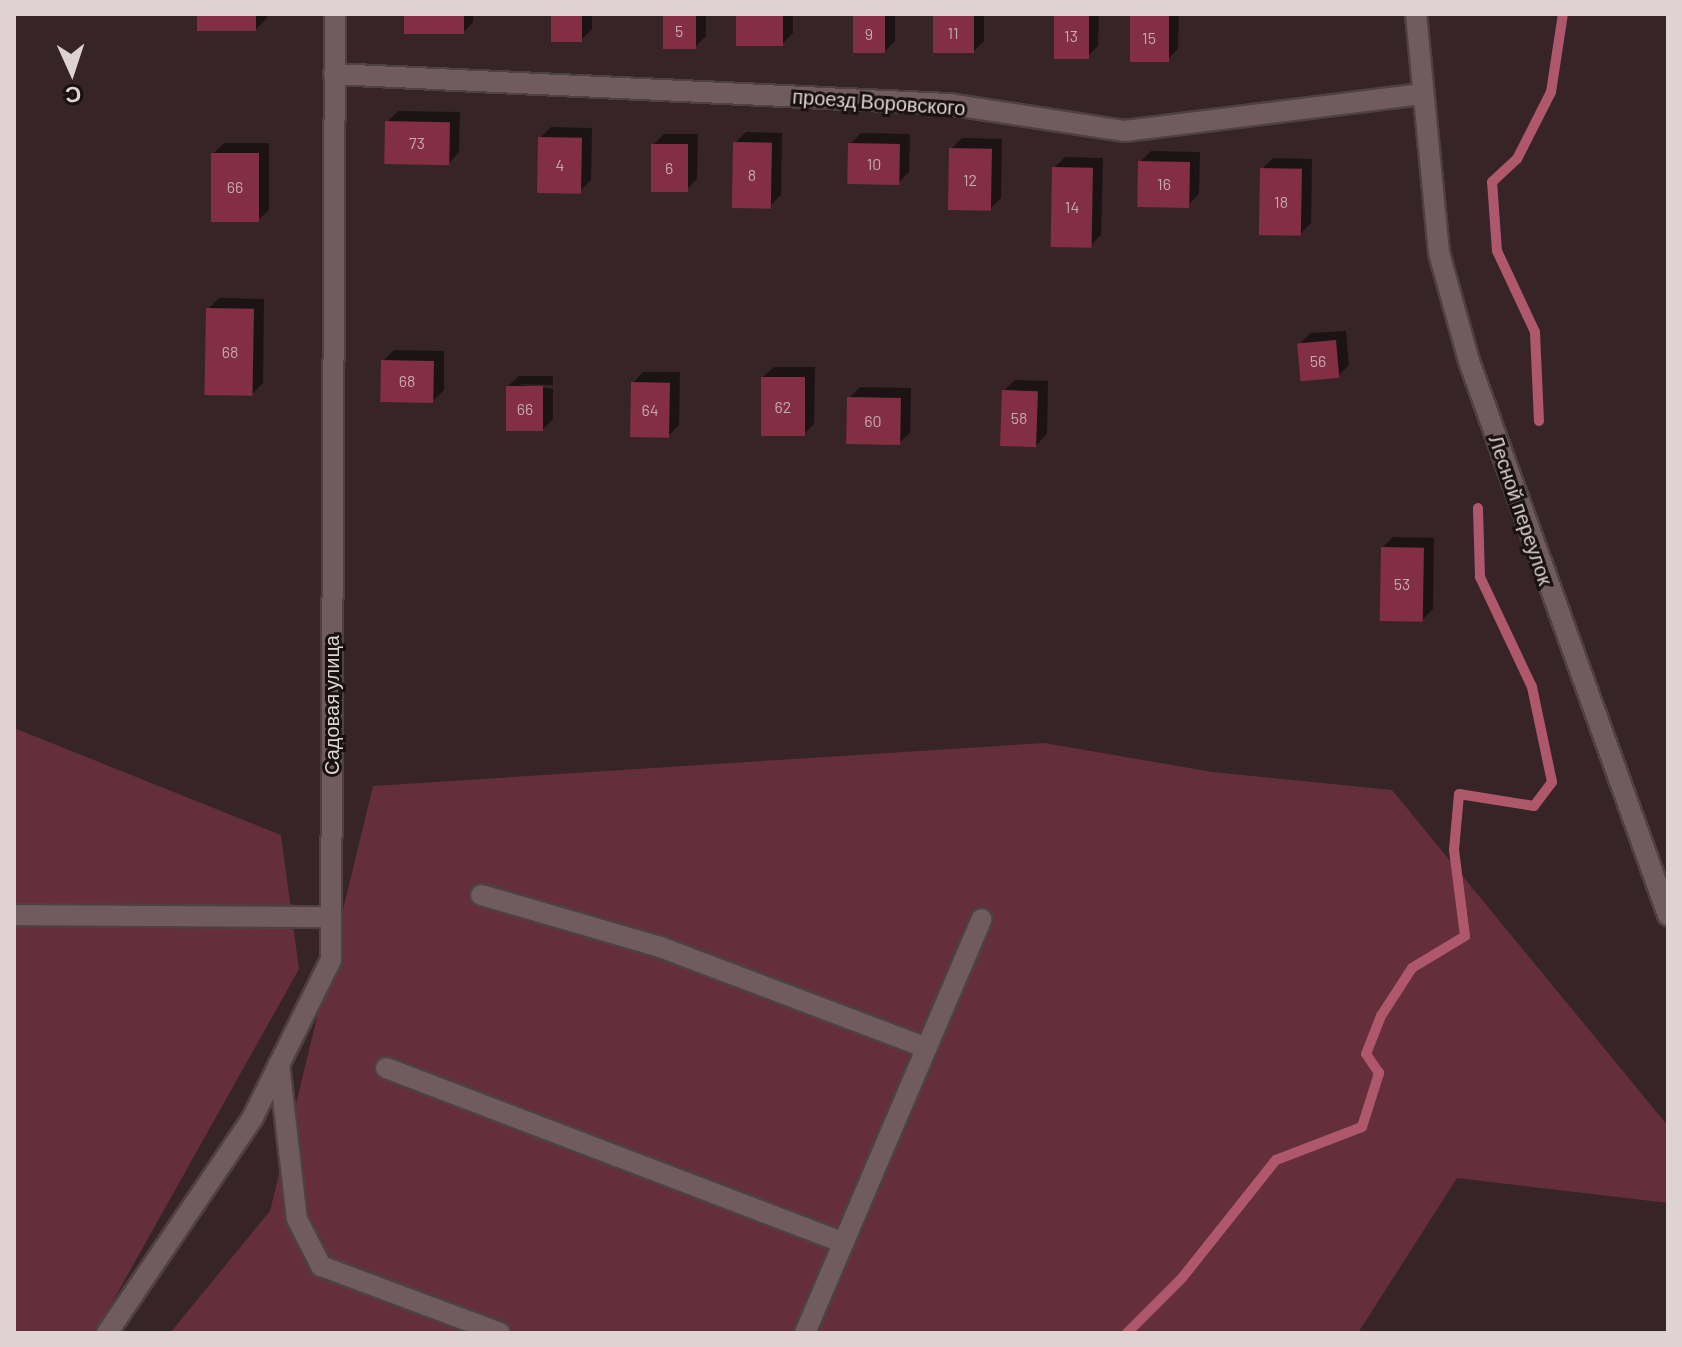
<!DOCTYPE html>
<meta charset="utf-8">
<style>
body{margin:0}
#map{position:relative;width:1682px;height:1347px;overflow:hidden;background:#362427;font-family:Barlow,sans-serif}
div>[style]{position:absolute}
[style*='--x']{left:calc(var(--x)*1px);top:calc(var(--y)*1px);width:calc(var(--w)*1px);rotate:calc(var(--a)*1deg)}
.green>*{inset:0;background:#642e3a}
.shadow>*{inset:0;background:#0007}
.stream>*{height:10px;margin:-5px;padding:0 5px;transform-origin:5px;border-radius:5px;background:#b0586b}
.building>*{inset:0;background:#822e43;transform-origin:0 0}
.roads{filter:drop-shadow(2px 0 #4f4043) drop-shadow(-2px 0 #4f4043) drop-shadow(0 2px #4f4043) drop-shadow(0 -2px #4f4043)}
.minor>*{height:20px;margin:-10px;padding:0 10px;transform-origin:10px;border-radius:10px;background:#705b5e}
span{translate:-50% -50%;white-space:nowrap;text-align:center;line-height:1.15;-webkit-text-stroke:6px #181011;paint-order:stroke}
.number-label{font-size:16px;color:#c7a9af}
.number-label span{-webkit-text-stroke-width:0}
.street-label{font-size:20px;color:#ded2d3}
.frame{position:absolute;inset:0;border:16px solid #ded2d3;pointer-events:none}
.north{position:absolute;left:32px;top:32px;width:80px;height:80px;-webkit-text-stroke:6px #181011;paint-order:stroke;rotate:177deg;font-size:22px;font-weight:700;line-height:32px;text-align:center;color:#ded2d3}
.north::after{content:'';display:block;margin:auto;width:28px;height:36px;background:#ded2d3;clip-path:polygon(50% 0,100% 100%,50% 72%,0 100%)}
</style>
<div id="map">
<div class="green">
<div style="clip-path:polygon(14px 728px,281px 835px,299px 969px,95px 1333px,14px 1333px)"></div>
<div style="clip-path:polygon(1044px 743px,1213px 772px,1392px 790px,1668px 1126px,1668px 1203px,1457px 1178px,1358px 1333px,170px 1333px,270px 1211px,373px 786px)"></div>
</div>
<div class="shadow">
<div style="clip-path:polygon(199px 14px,267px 14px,267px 18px,256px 29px)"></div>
<div style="clip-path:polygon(406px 14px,473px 14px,473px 22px,463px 33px)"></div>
<div style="clip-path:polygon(553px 14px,592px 14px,592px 29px,581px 40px)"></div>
<div style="clip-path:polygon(665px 14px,706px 14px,706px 36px,695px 47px)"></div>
<div style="clip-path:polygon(738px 14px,793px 14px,793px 33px,782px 44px)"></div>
<div style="clip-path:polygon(855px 14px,895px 14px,895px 41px,884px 52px)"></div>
<div style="clip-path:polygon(935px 14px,984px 14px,984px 41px,973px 52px)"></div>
<div style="clip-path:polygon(1056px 14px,1099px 14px,1098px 46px,1087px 57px)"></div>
<div style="clip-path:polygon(1132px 14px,1179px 14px,1178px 49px,1167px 60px)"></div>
<div style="clip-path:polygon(398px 111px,460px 112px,459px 152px,449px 163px,387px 122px)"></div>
<div style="clip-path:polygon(551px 127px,592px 128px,591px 180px,580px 191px,540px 138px)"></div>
<div style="clip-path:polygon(746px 132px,782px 133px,781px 195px,770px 206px,735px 143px)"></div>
<div style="clip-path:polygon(861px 133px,910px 134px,909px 172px,898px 183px,850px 144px)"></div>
<div style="clip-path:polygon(664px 134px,698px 134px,697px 179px,686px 190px,653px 145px)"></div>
<div style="clip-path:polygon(962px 138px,1002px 139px,1001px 198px,990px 209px,951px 149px)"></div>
<div style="clip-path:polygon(224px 143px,269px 143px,269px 210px,258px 220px,213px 154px)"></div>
<div style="clip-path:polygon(1151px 151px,1200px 152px,1199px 194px,1188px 205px,1140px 162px)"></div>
<div style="clip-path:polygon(1065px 157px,1103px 158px,1101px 235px,1091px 245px,1054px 168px)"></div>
<div style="clip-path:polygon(1273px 158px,1312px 159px,1311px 223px,1300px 234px,1262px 169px)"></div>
<div style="clip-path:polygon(219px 298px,264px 299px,263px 383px,252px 394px,208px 309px)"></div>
<div style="clip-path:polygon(1346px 331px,1349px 365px,1338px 376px,1300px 344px,1310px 333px)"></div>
<div style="clip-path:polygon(394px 350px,444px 351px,444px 390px,433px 401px,383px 361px)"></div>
<div style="clip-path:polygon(774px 367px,815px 367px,814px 424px,803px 435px,763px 377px)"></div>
<div style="clip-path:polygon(643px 372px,680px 372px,679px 425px,668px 436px,633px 383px)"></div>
<div style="clip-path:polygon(519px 376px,553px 376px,553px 385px,516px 384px,553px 389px,553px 419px,542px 430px,508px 386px)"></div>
<div style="clip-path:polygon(1015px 380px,1048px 381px,1047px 434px,1036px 445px,1004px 391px)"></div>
<div style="clip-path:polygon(860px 387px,911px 388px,910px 433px,899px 443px,849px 398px)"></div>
<div style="clip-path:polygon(1393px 537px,1434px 538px,1433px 609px,1423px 619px,1383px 547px)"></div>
</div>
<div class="stream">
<div style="--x:1539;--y:421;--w:89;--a:-92.6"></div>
<div style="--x:1535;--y:332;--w:89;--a:-115.1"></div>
<div style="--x:1497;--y:251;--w:69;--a:-94.1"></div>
<div style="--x:1492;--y:182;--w:34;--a:-43"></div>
<div style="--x:1517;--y:159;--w:75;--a:-63.1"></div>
<div style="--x:1551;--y:92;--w:79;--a:-81.3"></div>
<div style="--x:1127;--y:1333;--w:78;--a:-45"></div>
<div style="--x:1182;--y:1278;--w:151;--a:-51.5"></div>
<div style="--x:1276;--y:1160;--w:92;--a:-21"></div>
<div style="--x:1362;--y:1127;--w:57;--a:-72.5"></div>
<div style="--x:1379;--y:1073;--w:23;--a:-124"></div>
<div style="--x:1366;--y:1054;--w:41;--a:-68.5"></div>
<div style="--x:1381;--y:1016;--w:57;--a:-57.1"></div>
<div style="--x:1412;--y:968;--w:62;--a:-31.1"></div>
<div style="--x:1465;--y:936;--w:87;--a:-97.3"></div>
<div style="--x:1454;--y:850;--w:56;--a:-84.9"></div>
<div style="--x:1459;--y:794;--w:76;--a:9.1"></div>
<div style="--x:1534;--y:806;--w:30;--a:-53"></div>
<div style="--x:1552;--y:782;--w:97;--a:-101.9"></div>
<div style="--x:1532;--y:687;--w:122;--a:-115.3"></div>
<div style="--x:1480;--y:577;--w:69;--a:-91.7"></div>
</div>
<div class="building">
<div style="left:197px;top:14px;width:59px;height:17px"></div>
<div style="left:404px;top:14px;width:60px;height:20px"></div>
<div style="left:551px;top:14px;width:31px;height:28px"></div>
<div style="left:663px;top:14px;width:33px;height:35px"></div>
<div style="left:736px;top:14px;width:47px;height:32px"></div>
<div style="left:853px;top:14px;width:32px;height:39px"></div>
<div style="left:933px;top:14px;width:41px;height:39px"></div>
<div style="left:1054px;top:14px;width:35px;height:45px"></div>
<div style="left:1130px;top:14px;width:39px;height:48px"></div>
<div style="left:385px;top:121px;width:65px;height:43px;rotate:1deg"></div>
<div style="left:538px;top:137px;width:44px;height:56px;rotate:1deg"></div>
<div style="left:733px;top:142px;width:39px;height:66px;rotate:1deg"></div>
<div style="left:848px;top:143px;width:52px;height:41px;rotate:1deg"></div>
<div style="left:651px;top:144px;width:37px;height:48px"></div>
<div style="left:949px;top:148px;width:43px;height:62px;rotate:1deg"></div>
<div style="left:211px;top:153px;width:48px;height:69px"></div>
<div style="left:1138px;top:161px;width:52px;height:46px;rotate:1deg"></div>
<div style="left:1052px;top:167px;width:41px;height:80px;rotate:1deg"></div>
<div style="left:1260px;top:168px;width:42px;height:67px;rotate:1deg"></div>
<div style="left:206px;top:308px;width:48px;height:87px;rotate:1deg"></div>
<div style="left:1336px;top:340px;width:38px;height:39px;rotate:85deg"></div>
<div style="left:381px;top:360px;width:53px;height:42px;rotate:1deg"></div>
<div style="left:761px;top:377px;width:44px;height:59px"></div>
<div style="left:631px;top:382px;width:39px;height:55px;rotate:1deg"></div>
<div style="left:506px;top:386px;width:37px;height:45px"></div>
<div style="left:1002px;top:390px;width:36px;height:56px;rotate:2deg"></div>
<div style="left:847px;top:397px;width:54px;height:47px;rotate:1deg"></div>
<div style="left:1381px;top:547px;width:43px;height:74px;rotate:1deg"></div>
</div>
<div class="roads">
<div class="minor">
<div style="--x:1416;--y:14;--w:240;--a:84.5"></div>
<div style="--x:1439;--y:253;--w:112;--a:74.5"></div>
<div style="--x:1469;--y:361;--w:589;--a:70.24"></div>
<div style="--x:334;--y:74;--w:615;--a:2.8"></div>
<div style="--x:948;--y:104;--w:179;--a:8.7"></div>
<div style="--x:1125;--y:131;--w:297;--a:-7.1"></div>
<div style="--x:481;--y:895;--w:186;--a:16.2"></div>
<div style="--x:660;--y:947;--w:285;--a:20.7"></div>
<div style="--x:14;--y:915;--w:317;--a:0.4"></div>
<div style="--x:279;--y:1064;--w:156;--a:83.4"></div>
<div style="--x:297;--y:1219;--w:53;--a:62.9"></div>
<div style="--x:321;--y:1266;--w:191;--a:20.5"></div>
<div style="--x:386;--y:1068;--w:490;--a:20.9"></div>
<div style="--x:107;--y:1333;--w:261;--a:-55.9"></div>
<div style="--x:253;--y:1117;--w:175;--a:-63.6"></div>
<div style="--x:331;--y:960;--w:946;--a:-89.76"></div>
<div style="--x:805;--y:1333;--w:450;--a:-66.9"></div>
</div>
</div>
<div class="number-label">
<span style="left:679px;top:31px">5</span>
<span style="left:953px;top:33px">11</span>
<span style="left:869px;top:34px">9</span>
<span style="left:1071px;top:36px">13</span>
<span style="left:1149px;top:38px">15</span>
<span style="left:417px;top:143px">73</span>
<span style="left:874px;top:164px">10</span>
<span style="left:560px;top:165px">4</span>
<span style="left:669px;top:168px">6</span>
<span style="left:752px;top:175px">8</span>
<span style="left:970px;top:180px">12</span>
<span style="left:1164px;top:184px">16</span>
<span style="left:235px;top:187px">66</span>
<span style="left:1281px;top:202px">18</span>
<span style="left:1072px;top:207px">14</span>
<span style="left:230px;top:352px">68</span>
<span style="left:1318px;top:361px">56</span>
<span style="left:407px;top:381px">68</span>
<span style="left:783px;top:407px">62</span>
<span style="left:525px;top:409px">66</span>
<span style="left:650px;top:410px">64</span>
<span style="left:1019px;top:418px">58</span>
<span style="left:873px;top:421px">60</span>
<span style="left:1402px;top:584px">53</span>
</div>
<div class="street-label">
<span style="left:879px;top:102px;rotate:4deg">проезд Воровского</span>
<span style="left:1521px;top:510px;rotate:71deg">Лесной переулок</span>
<span style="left:331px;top:705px;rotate:-90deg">Садовая улица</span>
</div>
<div class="frame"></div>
<div class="north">С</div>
</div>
